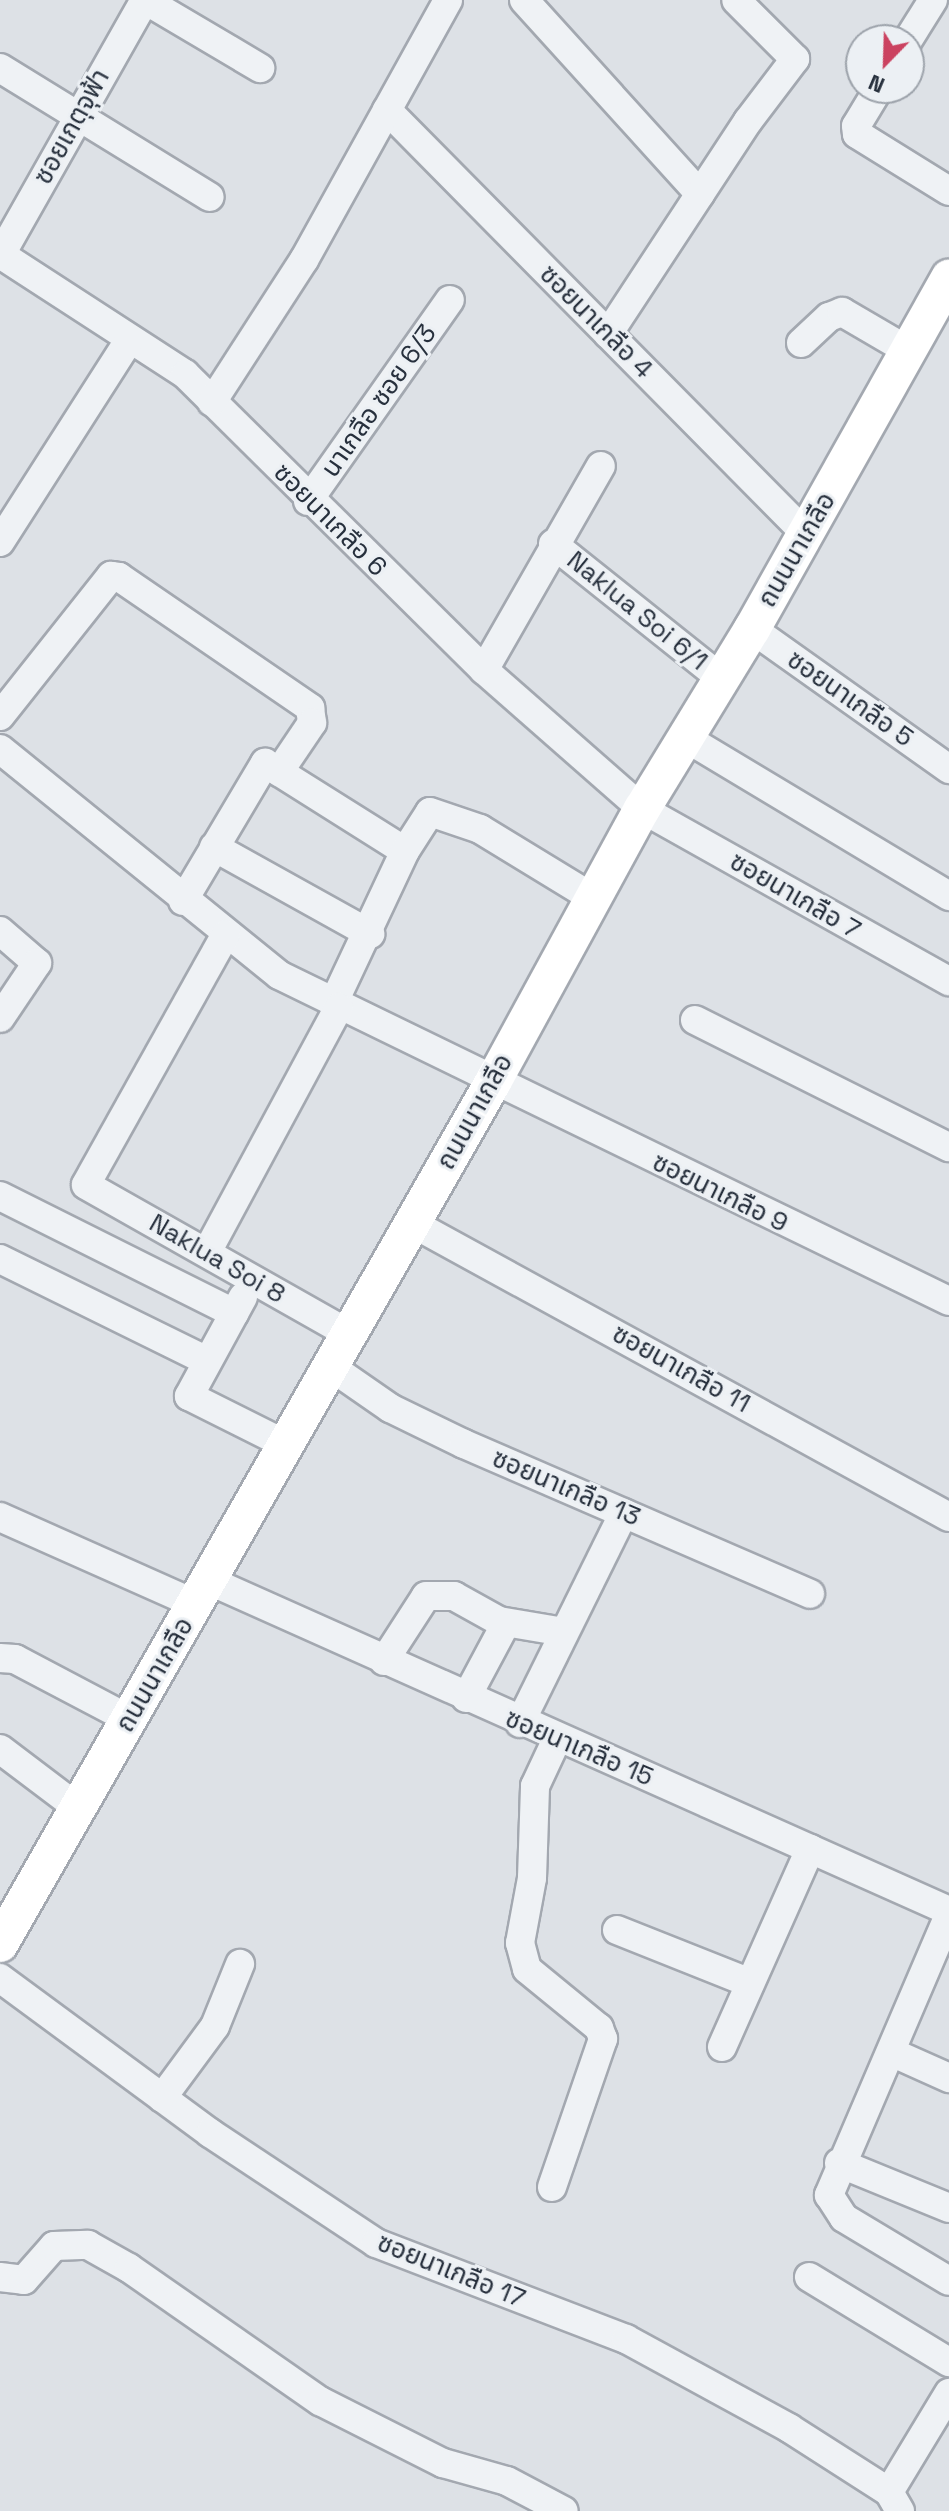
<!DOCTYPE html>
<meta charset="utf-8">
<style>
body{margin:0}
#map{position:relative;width:949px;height:2511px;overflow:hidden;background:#dde1e6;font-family:"Space Grotesk","Noto Sans Thai",sans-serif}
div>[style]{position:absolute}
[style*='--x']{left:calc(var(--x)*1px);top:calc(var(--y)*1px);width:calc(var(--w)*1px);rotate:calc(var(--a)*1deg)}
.roads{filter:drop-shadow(2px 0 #a3a8b0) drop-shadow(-2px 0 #a3a8b0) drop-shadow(0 2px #a3a8b0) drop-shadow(0 -2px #a3a8b0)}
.minor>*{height:28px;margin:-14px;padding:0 14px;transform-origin:14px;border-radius:14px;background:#eff2f5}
.major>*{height:36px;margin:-18px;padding:0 18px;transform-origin:18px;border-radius:18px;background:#fff}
span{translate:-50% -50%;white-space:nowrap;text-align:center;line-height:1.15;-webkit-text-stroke:6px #ecf0f4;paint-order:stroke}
.street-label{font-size:26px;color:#27303d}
.north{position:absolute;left:845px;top:24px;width:80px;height:80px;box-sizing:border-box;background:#ecf0f4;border:2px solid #9da3ab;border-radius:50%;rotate:203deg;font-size:22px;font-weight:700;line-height:32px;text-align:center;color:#27303d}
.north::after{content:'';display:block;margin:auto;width:28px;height:36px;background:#cb4260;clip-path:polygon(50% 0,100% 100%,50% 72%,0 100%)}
</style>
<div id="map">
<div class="roads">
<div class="minor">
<div style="--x:524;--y:0;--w:262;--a:47.8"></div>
<div style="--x:908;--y:40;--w:47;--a:-58"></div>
<div style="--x:0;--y:68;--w:246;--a:31.6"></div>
<div style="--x:879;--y:88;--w:44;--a:121.2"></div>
<div style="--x:856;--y:126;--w:8;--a:83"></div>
<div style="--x:857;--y:134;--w:108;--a:31.8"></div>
<div style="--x:387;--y:110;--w:596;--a:45.34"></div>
<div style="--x:0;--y:254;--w:221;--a:33"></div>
<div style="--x:185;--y:374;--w:421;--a:44.7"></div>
<div style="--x:484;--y:670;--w:210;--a:41.3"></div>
<div style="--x:642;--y:809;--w:352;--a:29.3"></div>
<div style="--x:0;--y:256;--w:294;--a:-60.5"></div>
<div style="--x:145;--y:0;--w:134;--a:30.6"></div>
<div style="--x:608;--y:334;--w:255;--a:-56.7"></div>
<div style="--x:748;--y:121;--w:78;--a:-52.8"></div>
<div style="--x:795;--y:59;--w:83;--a:-135"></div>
<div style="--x:801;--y:343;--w:38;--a:-43"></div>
<div style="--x:829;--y:317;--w:14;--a:-21"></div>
<div style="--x:842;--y:312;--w:78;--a:30.2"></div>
<div style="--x:212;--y:402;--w:169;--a:-57.1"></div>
<div style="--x:304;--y:260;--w:297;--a:-61"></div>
<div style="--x:308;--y:501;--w:246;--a:-54.8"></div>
<div style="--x:0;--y:542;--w:241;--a:-57.4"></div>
<div style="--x:553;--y:544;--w:216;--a:38.6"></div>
<div style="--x:752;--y:629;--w:242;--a:35.4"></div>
<div style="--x:484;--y:670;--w:235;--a:-60.2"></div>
<div style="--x:0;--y:716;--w:179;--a:-51.6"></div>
<div style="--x:111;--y:576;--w:8;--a:7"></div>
<div style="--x:119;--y:577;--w:232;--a:34.4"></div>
<div style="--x:310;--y:708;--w:15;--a:82"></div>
<div style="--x:312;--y:723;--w:59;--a:124"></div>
<div style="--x:686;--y:738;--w:307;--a:31"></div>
<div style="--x:0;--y:749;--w:359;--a:39"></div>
<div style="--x:279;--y:975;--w:745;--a:25.95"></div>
<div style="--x:214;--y:847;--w:179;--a:29.1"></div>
<div style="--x:183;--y:901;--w:161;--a:-59.3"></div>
<div style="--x:265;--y:763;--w:165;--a:32.2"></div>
<div style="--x:0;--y:931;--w:49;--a:40.9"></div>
<div style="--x:37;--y:963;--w:66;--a:123.9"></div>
<div style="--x:226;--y:934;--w:287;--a:119.2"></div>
<div style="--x:86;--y:1185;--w:302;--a:29.5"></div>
<div style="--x:333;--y:1004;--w:169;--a:-64.8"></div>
<div style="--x:405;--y:851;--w:46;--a:-57.3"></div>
<div style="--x:430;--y:812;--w:53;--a:18.8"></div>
<div style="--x:480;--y:829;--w:132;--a:31.4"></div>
<div style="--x:695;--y:1020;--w:284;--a:26.6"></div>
<div style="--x:0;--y:1196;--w:262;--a:26.6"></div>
<div style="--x:412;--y:1223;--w:612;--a:28.7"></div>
<div style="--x:207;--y:1252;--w:278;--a:-61.7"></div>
<div style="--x:0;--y:1259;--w:229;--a:26.2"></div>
<div style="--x:243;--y:1297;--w:113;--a:118.6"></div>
<div style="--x:189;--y:1396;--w:110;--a:26.6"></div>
<div style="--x:331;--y:1367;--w:72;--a:34.8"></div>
<div style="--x:390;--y:1408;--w:82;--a:25.9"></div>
<div style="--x:464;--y:1444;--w:377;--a:23.4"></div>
<div style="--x:0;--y:1517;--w:214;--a:24"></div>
<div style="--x:210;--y:1581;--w:809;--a:24.06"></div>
<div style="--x:0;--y:1658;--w:15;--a:4"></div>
<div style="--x:15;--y:1659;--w:129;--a:27.8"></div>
<div style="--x:384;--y:1661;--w:77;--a:-57.1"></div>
<div style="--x:426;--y:1596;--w:28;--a:0"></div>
<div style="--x:454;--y:1596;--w:51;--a:29.1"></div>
<div style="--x:499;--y:1621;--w:66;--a:9.6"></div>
<div style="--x:466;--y:1698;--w:85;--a:-61.9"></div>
<div style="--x:520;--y:1723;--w:234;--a:-63.7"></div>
<div style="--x:0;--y:1749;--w:98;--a:37.1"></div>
<div style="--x:949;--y:1915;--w:305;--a:113.2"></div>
<div style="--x:829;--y:2195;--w:27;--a:57"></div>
<div style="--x:844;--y:2218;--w:122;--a:31"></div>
<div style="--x:617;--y:1930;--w:143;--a:21.7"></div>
<div style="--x:0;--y:1978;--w:261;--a:36.4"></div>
<div style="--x:210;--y:2133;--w:199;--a:33.5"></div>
<div style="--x:376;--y:2243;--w:268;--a:21"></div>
<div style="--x:626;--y:2339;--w:186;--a:28.6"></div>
<div style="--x:789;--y:2428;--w:119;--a:32.6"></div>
<div style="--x:722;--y:2047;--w:217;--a:-66"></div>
<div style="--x:891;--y:2052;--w:64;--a:24.1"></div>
<div style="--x:162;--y:2098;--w:89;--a:-53.6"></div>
<div style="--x:215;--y:2026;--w:67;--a:-68"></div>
<div style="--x:839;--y:2163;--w:119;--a:22.2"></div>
<div style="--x:552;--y:2187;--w:157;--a:-71"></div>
<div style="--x:603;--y:2039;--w:12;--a:-110"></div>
<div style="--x:599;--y:2028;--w:93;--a:-140.7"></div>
<div style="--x:527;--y:1969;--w:27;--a:-105"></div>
<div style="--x:520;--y:1943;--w:66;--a:-79.5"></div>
<div style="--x:532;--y:1878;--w:92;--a:-88.1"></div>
<div style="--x:535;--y:1786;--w:52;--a:-64.9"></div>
<div style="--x:0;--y:2277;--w:24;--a:7"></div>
<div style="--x:24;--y:2280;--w:45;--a:-48.6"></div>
<div style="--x:54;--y:2246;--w:34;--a:-2"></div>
<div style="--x:88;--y:2245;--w:47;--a:29.3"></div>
<div style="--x:129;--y:2268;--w:233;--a:34.9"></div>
<div style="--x:320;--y:2401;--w:138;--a:26.8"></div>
<div style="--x:443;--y:2463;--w:66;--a:15.7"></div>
<div style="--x:507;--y:2481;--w:64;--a:27.8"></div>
<div style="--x:809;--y:2277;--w:164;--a:31.3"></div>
<div style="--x:900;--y:2511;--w:22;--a:-120"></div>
<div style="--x:889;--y:2492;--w:116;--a:-58.8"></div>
</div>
<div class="major">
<div style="--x:0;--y:1944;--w:993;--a:-60.23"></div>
<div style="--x:493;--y:1082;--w:311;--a:-61.4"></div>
<div style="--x:642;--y:809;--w:211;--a:-58.6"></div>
<div style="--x:752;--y:629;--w:403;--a:-60.7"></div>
</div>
</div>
<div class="street-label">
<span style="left:72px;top:127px;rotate:-61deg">ซอยเกตุจุฟ้า</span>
<span style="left:596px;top:322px;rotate:45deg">ซอยนาเกลือ 4</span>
<span style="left:379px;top:401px;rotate:-55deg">นาเกลือ ซอย 6/3</span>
<span style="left:330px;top:520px;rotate:45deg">ซอยนาเกลือ 6</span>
<span style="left:797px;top:550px;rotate:-60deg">ถนนนาเกลือ</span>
<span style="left:637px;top:611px;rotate:39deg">Naklua Soi 6/1</span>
<span style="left:850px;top:699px;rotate:35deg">ซอยนาเกลือ 5</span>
<span style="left:795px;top:896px;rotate:30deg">ซอยนาเกลือ 7</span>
<span style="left:475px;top:1112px;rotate:-61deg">ถนนนาเกลือ</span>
<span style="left:720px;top:1193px;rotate:26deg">ซอยนาเกลือ 9</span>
<span style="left:217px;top:1259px;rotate:30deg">Naklua Soi 8</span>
<span style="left:681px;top:1369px;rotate:29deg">ซอยนาเกลือ 11</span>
<span style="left:566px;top:1488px;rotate:23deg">ซอยนาเกลือ 13</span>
<span style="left:155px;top:1675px;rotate:-60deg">ถนนนาเกลือ</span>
<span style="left:579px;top:1748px;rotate:23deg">ซอยนาเกลือ 15</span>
<span style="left:451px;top:2271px;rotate:22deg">ซอยนาเกลือ 17</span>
</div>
<div class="north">N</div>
</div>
